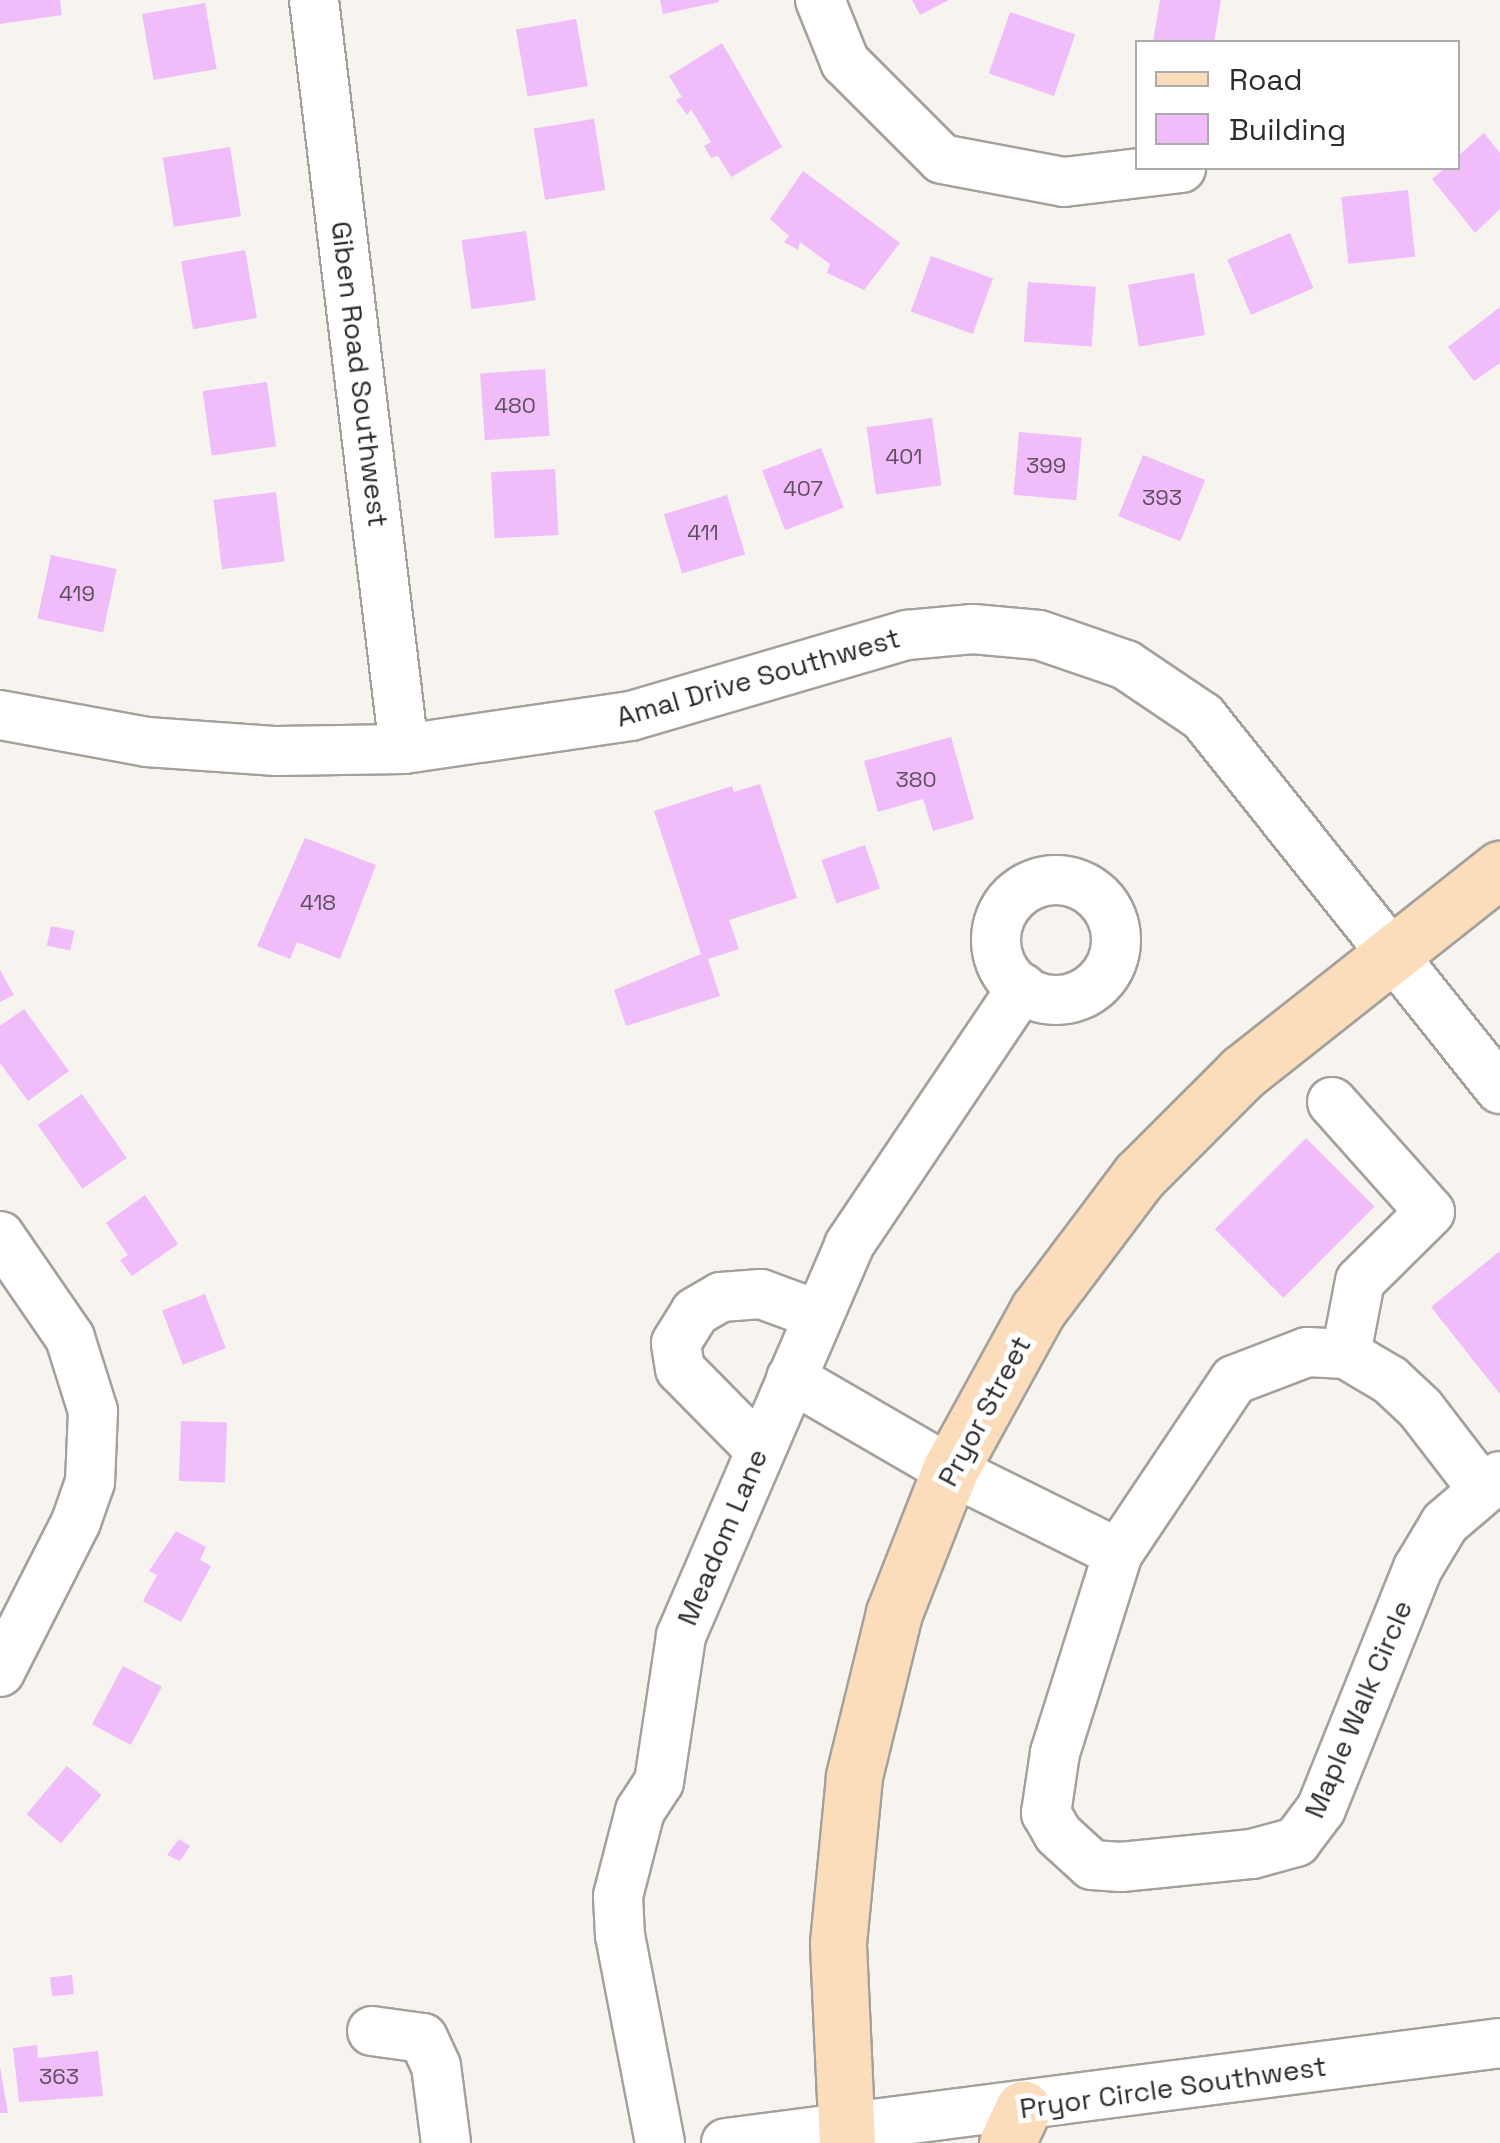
<!DOCTYPE html>
<style>
body{margin:0}
#map{position:relative;width:1500px;height:2143px;overflow:hidden;background:#f7f3ef;font-family:"Space Grotesk",sans-serif}
div>[style]{position:absolute}
[style*='--x']{left:calc(var(--x)*1px);top:calc(var(--y)*1px);width:calc(var(--w)*1px);rotate:calc(var(--a)*1deg)}
.building>*{inset:0;background:#f0bcfa;transform-origin:0 0}
.roads{filter:drop-shadow(2px 0 #a4a09c) drop-shadow(-2px 0 #a4a09c) drop-shadow(0 2px #a4a09c) drop-shadow(0 -2px #a4a09c)}
.minor>*{height:48px;margin:-24px;padding:0 24px;transform-origin:24px;border-radius:24px;background:#fff}
.minor>.ring{margin:-24px;padding:0;box-sizing:content-box;background:none;border:48px solid #fff;border-radius:50%}
.major>*{height:55px;margin:-27.5px;padding:0 27.5px;transform-origin:27.5px;border-radius:27.5px;background:#fbddbc}
span{translate:-50% -50%;white-space:nowrap;text-align:center;line-height:1.15;-webkit-text-stroke:10px #fff;paint-order:stroke}
.number-label{font-size:22px;color:#5e505f}
.number-label span{-webkit-text-stroke-width:0}
.street-label{font-size:28px;color:#2e2c2b}
.legend{position:absolute;left:1135px;top:40px;width:325px;height:130px;box-sizing:border-box;background:#fff;border:2px solid #ababaa;margin:0;padding:12px 18px;list-style:none;font-size:30px;color:#2e2c2b}
.legend li{display:flex;align-items:center;gap:20px;height:50px}
.legend b{width:50px;border:2px solid #ababaa}
</style>
<div id="map">
<div class="building">
<div style="clip-path:polygon(0 0,60px 0,62px 15px,0 24px)"></div>
<div style="clip-path:polygon(660px 0,718px 0,719px 2px,663px 14px)"></div>
<div style="clip-path:polygon(912px 0,949px 0,920px 15px)"></div>
<div style="clip-path:polygon(1160px 0,1221px 0,1214px 42px,1153px 42px)"></div>
<div style="left:205px;top:3px;width:67px;height:64px;rotate:80deg"></div>
<div style="left:1010px;top:12px;width:69px;height:65px;rotate:19deg"></div>
<div style="left:576px;top:19px;width:68px;height:61px;rotate:80deg"></div>
<div style="clip-path:polygon(722px 43px,782px 147px,731px 177px,718px 156px,711px 158px,704px 146px,711px 142px,691px 109px,687px 115px,676px 100px,682px 97px,669px 76px)"></div>
<div style="left:594px;top:119px;width:72px;height:61px;rotate:81deg"></div>
<div style="clip-path:polygon(1484px 133px,1500px 153px,1500px 209px,1475px 233px,1432px 179px,1445px 168px,1458px 168px,1458px 156px)"></div>
<div style="left:230px;top:147px;width:70px;height:68px;rotate:81deg"></div>
<div style="clip-path:polygon(803px 171px,900px 243px,864px 290px,827px 273px,830px 264px,800px 242px,798px 250px,784px 242px,789px 236px,770px 219px)"></div>
<div style="left:1408px;top:190px;width:67px;height:67px;rotate:84deg"></div>
<div style="left:526px;top:231px;width:70px;height:65px;rotate:82deg"></div>
<div style="left:1290px;top:233px;width:60px;height:68px;rotate:67deg"></div>
<div style="left:245px;top:250px;width:69px;height:65px;rotate:80deg"></div>
<div style="left:931px;top:256px;width:66px;height:59px;rotate:20deg"></div>
<div style="left:1194px;top:273px;width:63px;height:67px;rotate:80deg"></div>
<div style="left:1028px;top:282px;width:68px;height:60px;rotate:4deg"></div>
<div style="clip-path:polygon(1500px 307px,1500px 363px,1474px 381px,1448px 347px)"></div>
<div style="left:545px;top:369px;width:67px;height:65px;rotate:86deg"></div>
<div style="left:267px;top:382px;width:65px;height:65px;rotate:82deg"></div>
<div style="left:932px;top:418px;width:68px;height:66px;rotate:82deg"></div>
<div style="left:1019px;top:432px;width:63px;height:63px;rotate:5deg"></div>
<div style="left:821px;top:448px;width:64px;height:63px;rotate:69deg"></div>
<div style="left:1143px;top:455px;width:67px;height:66px;rotate:22deg"></div>
<div style="left:555px;top:469px;width:66px;height:64px;rotate:87deg"></div>
<div style="left:276px;top:492px;width:70px;height:63px;rotate:83deg"></div>
<div style="left:727px;top:495px;width:62px;height:66px;rotate:73deg"></div>
<div style="left:51px;top:555px;width:67px;height:65px;rotate:12deg"></div>
<div style="clip-path:polygon(951px 737px,974px 819px,933px 831px,923px 799px,878px 812px,864px 761px)"></div>
<div style="clip-path:polygon(760px 784px,797px 898px,729px 920px,739px 949px,708px 959px,720px 996px,626px 1026px,614px 990px,701px 954px,654px 811px,732px 786px,734px 792px)"></div>
<div style="clip-path:polygon(305px 838px,376px 865px,340px 959px,297px 942px,290px 959px,257px 946px)"></div>
<div style="left:865px;top:845px;width:46px;height:46px;rotate:71deg"></div>
<div style="left:51px;top:926px;width:24px;height:20px;rotate:12deg"></div>
<div style="clip-path:polygon(0 970px,14px 995px,0 1002px)"></div>
<div style="clip-path:polygon(24px 1009px,69px 1071px,28px 1101px,0 1063px,0 1026px)"></div>
<div style="left:82px;top:1094px;width:78px;height:54px;rotate:55deg"></div>
<div style="left:1306px;top:1138px;width:97px;height:129px;rotate:45deg"></div>
<div style="clip-path:polygon(145px 1195px,178px 1244px,132px 1276px,120px 1260px,128px 1255px,106px 1223px)"></div>
<div style="clip-path:polygon(1500px 1251px,1500px 1394px,1431px 1307px)"></div>
<div style="left:205px;top:1294px;width:58px;height:46px;rotate:69deg"></div>
<div style="left:181px;top:1421px;width:46px;height:60px;rotate:2deg"></div>
<div style="clip-path:polygon(176px 1531px,206px 1547px,200px 1560px,211px 1566px,181px 1622px,143px 1601px,157px 1575px,149px 1571px)"></div>
<div style="left:123px;top:1666px;width:44px;height:66px;rotate:28deg"></div>
<div style="left:67px;top:1766px;width:45px;height:63px;rotate:40deg"></div>
<div style="clip-path:polygon(179px 1839px,190px 1846px,180px 1861px,167px 1855px)"></div>
<div style="left:72px;top:1975px;width:19px;height:22px;rotate:84deg"></div>
<div style="clip-path:polygon(37px 2045px,38px 2058px,98px 2051px,103px 2096px,19px 2102px,13px 2048px)"></div>
<div style="clip-path:polygon(0 2067px,8px 2113px,0 2113px)"></div>
</div>
<div class="roads">
<div class="minor">
<div style="--x:314;--y:0;--w:754;--a:83.15"></div>
<div style="--x:820;--y:0;--w:67;--a:68"></div>
<div style="--x:845;--y:62;--w:137;--a:45"></div>
<div style="--x:942;--y:159;--w:124;--a:10.7"></div>
<div style="--x:1064;--y:182;--w:118;--a:-6.8"></div>
<div style="--x:0;--y:715;--w:149;--a:10.4"></div>
<div style="--x:147;--y:742;--w:130;--a:4"></div>
<div style="--x:277;--y:751;--w:127;--a:-0.9"></div>
<div style="--x:404;--y:749;--w:229;--a:-8.3"></div>
<div style="--x:631;--y:716;--w:288;--a:-16.4"></div>
<div style="--x:907;--y:635;--w:66;--a:-5.2"></div>
<div style="--x:973;--y:629;--w:66;--a:5.2"></div>
<div style="--x:1039;--y:635;--w:92;--a:19"></div>
<div style="--x:1126;--y:665;--w:93;--a:34"></div>
<div style="--x:1203;--y:717;--w:476;--a:51.4"></div>
<div class="ring" style="left:996px;top:880px;width:72px;height:72px"></div>
<div style="--x:1332;--y:1102;--w:147;--a:48.3"></div>
<div style="--x:1430;--y:1212;--w:98;--a:135.4"></div>
<div style="--x:1360;--y:1281;--w:74;--a:100.9"></div>
<div style="--x:0;--y:1236;--w:124;--a:55.5"></div>
<div style="--x:70;--y:1338;--w:77;--a:72.5"></div>
<div style="--x:93;--y:1411;--w:71;--a:92.4"></div>
<div style="--x:90;--y:1482;--w:42;--a:109.3"></div>
<div style="--x:76;--y:1522;--w:168;--a:116.9"></div>
<div style="--x:791;--y:1378;--w:184;--a:30.1"></div>
<div style="--x:950;--y:1470;--w:187;--a:26.3"></div>
<div style="--x:759;--y:1449;--w:112;--a:-134.6"></div>
<div style="--x:680;--y:1369;--w:26;--a:-99"></div>
<div style="--x:676;--y:1343;--w:36;--a:-58"></div>
<div style="--x:695;--y:1312;--w:30;--a:-30"></div>
<div style="--x:721;--y:1297;--w:40;--a:-4.3"></div>
<div style="--x:761;--y:1294;--w:61;--a:20.2"></div>
<div style="--x:1483;--y:1490;--w:103;--a:-127.5"></div>
<div style="--x:1420;--y:1408;--w:41;--a:-137"></div>
<div style="--x:1390;--y:1380;--w:51;--a:-149.4"></div>
<div style="--x:1346;--y:1354;--w:39;--a:-177"></div>
<div style="--x:1307;--y:1352;--w:78;--a:159"></div>
<div style="--x:1234;--y:1380;--w:208;--a:123.8"></div>
<div style="--x:1118;--y:1553;--w:210;--a:107.5"></div>
<div style="--x:1055;--y:1753;--w:61;--a:98.5"></div>
<div style="--x:1046;--y:1813;--w:24;--a:60"></div>
<div style="--x:1058;--y:1834;--w:46;--a:42.4"></div>
<div style="--x:1092;--y:1865;--w:29;--a:4"></div>
<div style="--x:1121;--y:1867;--w:132;--a:-5.7"></div>
<div style="--x:1252;--y:1854;--w:46;--a:-15.3"></div>
<div style="--x:1296;--y:1842;--w:41;--a:-52.9"></div>
<div style="--x:1321;--y:1809;--w:260;--a:-68.1"></div>
<div style="--x:1418;--y:1568;--w:52;--a:-59"></div>
<div style="--x:1445;--y:1523;--w:72;--a:-40.5"></div>
<div style="--x:372;--y:2031;--w:51;--a:7.8"></div>
<div style="--x:423;--y:2038;--w:31;--a:65"></div>
<div style="--x:436;--y:2066;--w:78;--a:82.6"></div>
<div style="--x:660;--y:2143;--w:211;--a:-100.9"></div>
<div style="--x:620;--y:1936;--w:40;--a:-92.9"></div>
<div style="--x:618;--y:1896;--w:88;--a:-75.5"></div>
<div style="--x:640;--y:1811;--w:35;--a:-57"></div>
<div style="--x:659;--y:1782;--w:148;--a:-81.4"></div>
<div style="--x:681;--y:1636;--w:426;--a:-66.7"></div>
<div style="--x:849;--y:1245;--w:310;--a:-56.1"></div>
<div style="--x:726;--y:2143;--w:780;--a:-7.36"></div>
</div>
<div class="major">
<div style="--x:847;--y:2143;--w:200;--a:-92.6"></div>
<div style="--x:838;--y:1943;--w:168;--a:-84.5"></div>
<div style="--x:854;--y:1776;--w:168;--a:-76.2"></div>
<div style="--x:894;--y:1613;--w:154;--a:-68.6"></div>
<div style="--x:950;--y:1470;--w:183;--a:-61.2"></div>
<div style="--x:1038;--y:1310;--w:168;--a:-53"></div>
<div style="--x:1139;--y:1176;--w:147;--a:-45"></div>
<div style="--x:1243;--y:1072;--w:328;--a:-38.3"></div>
<div style="--x:1007;--y:2143;--w:38;--a:-65"></div>
</div>
</div>
<div class="number-label">
<span style="left:515px;top:406px">480</span>
<span style="left:904px;top:457px">401</span>
<span style="left:1046px;top:466px">399</span>
<span style="left:803px;top:489px">407</span>
<span style="left:1162px;top:498px">393</span>
<span style="left:703px;top:533px">411</span>
<span style="left:77px;top:594px">419</span>
<span style="left:916px;top:780px">380</span>
<span style="left:318px;top:903px">418</span>
<span style="left:59px;top:2077px">363</span>
</div>
<div class="street-label">
<span style="left:360px;top:374px;rotate:83deg">Giben Road Southwest</span>
<span style="left:758px;top:677px;rotate:-16deg">Amal Drive Southwest</span>
<span style="left:984px;top:1411px;rotate:-62deg">Pryor Street</span>
<span style="left:722px;top:1537px;rotate:-67deg">Meadom Lane</span>
<span style="left:1358px;top:1709px;rotate:-67deg">Maple Walk Circle</span>
<span style="left:1173px;top:2087px;rotate:-8deg">Pryor Circle Southwest</span>
</div>
<ul class="legend">
<li><b style="height:12px;background:#fbddbc"></b>Road</li>
<li><b style="height:28px;background:#f0bcfa"></b>Building</li>
</ul>
</div>
